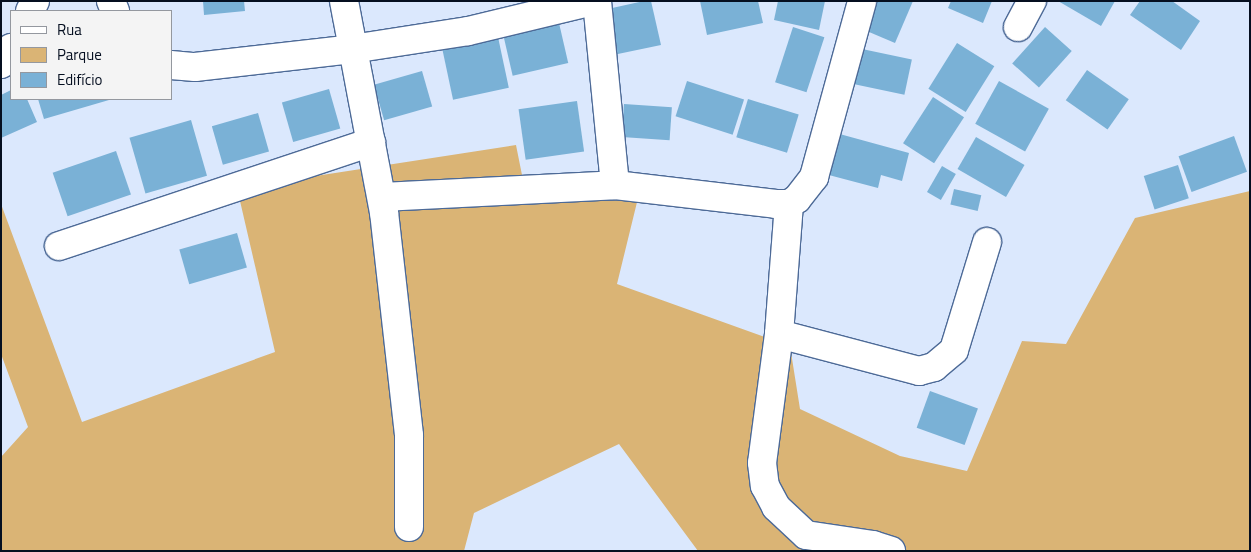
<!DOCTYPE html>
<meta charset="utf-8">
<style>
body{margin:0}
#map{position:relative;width:1251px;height:552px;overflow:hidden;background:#dbe8fd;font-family:"Titillium Web",sans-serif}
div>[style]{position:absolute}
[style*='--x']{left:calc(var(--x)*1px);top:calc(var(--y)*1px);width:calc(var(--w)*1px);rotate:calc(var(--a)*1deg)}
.green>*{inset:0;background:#dab475}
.building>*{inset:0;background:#7ab1d6;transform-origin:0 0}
.roads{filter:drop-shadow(1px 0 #4d6a97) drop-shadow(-1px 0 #4d6a97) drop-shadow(0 1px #4d6a97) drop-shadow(0 -1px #4d6a97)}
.minor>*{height:28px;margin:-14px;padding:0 14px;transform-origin:14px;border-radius:14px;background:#fff}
span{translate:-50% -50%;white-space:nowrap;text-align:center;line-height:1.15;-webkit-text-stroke:4.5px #f4f4f4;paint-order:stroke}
.frame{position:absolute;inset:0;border:2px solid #050f20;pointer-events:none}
.legend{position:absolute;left:10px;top:10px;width:162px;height:90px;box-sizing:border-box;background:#f4f4f4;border:1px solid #94989f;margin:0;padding:6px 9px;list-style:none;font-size:15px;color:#050f20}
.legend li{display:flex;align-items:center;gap:10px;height:25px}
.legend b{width:25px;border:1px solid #94989f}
</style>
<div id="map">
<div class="green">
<div style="clip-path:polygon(516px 145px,526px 195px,639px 194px,617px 284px,790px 346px,800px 409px,900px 456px,967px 471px,1022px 341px,1066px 344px,1135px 218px,1250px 191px,1250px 551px,698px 551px,619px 444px,474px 513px,464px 551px,1px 551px,1px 457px,28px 427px,1px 354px,1px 204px,82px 422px,275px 352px,237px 188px)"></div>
</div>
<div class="building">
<div style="clip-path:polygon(203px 1px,244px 1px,245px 11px,204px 15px)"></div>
<div style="clip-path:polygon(644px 1px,651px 1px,661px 45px,613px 55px,603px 10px)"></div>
<div style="clip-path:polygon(700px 1px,758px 1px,763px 23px,707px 35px)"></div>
<div style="clip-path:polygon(778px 1px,825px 1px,819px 30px,774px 20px)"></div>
<div style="clip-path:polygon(874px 1px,913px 1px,895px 43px,862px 29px)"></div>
<div style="clip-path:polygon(951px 1px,992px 1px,983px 23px,948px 8px)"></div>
<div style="clip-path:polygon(1058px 1px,1115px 1px,1101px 26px)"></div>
<div style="clip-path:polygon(1140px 1px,1172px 1px,1200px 21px,1181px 50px,1130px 15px)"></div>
<div style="left:559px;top:23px;width:41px;height:57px;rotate:77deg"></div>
<div style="left:793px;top:27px;width:33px;height:58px;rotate:18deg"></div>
<div style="left:1045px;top:27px;width:36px;height:49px;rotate:42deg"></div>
<div style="left:498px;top:37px;width:52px;height:57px;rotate:78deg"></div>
<div style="left:957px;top:43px;width:44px;height:54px;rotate:32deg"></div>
<div style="left:862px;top:49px;width:51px;height:36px;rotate:12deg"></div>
<div style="left:1087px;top:70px;width:51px;height:37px;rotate:35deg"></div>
<div style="left:422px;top:71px;width:37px;height:50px;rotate:74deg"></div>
<div style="left:687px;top:81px;width:60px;height:37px;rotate:18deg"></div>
<div style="left:999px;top:81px;width:57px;height:49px;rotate:29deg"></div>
<div style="left:329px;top:89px;width:41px;height:49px;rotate:74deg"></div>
<div style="clip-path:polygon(11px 90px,11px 99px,27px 99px,37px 122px,1px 138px,1px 95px)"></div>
<div style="left:933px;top:97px;width:37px;height:55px;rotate:33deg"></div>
<div style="clip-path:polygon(38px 99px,109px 99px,109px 100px,44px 119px)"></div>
<div style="left:748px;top:99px;width:53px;height:40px;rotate:17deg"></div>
<div style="left:577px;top:101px;width:51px;height:59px;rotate:82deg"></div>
<div style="left:624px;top:104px;width:48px;height:33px;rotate:4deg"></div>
<div style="left:258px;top:113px;width:40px;height:48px;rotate:74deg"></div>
<div style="left:191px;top:120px;width:58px;height:64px;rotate:74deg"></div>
<div style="clip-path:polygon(836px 133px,909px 153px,902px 181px,881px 175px,878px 188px,825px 174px)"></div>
<div style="left:1234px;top:136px;width:38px;height:59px;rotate:70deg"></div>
<div style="left:976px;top:137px;width:56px;height:37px;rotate:30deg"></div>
<div style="left:116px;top:151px;width:46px;height:67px;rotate:71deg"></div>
<div style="left:1178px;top:165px;width:35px;height:36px;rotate:72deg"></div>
<div style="left:942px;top:166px;width:16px;height:30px;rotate:30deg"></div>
<div style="left:954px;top:189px;width:28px;height:16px;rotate:13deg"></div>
<div style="left:237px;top:233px;width:36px;height:60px;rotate:74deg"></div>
<div style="left:930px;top:391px;width:51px;height:39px;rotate:20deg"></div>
</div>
<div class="roads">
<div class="minor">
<div style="--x:111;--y:1;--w:11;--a:68"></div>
<div style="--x:344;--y:1;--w:215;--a:79.3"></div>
<div style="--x:384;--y:212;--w:225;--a:83.6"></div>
<div style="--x:409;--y:436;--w:91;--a:90"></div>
<div style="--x:30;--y:11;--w:11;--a:-63"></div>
<div style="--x:1018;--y:27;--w:30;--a:-62"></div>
<div style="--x:1;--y:64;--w:19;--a:-58"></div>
<div style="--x:171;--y:65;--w:24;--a:5"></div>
<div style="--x:195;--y:67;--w:158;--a:-6.5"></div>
<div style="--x:352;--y:49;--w:117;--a:-8.8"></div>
<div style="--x:468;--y:31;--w:129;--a:-13.5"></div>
<div style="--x:615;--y:185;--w:162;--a:6.7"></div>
<div style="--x:776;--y:204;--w:13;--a:0"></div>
<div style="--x:789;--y:204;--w:9;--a:-32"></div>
<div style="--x:797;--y:199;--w:28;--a:-52"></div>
<div style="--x:814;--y:177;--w:182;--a:-74.7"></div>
<div style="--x:382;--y:197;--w:233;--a:-2.9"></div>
<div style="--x:615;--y:185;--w:185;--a:-95.6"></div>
<div style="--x:789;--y:204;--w:130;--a:94.4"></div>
<div style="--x:779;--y:334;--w:130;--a:97.5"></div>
<div style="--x:762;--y:463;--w:23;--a:83"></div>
<div style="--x:765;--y:486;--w:24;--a:62"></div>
<div style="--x:776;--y:507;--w:41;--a:43"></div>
<div style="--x:806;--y:535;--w:68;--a:8.5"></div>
<div style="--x:873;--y:545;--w:19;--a:18"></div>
<div style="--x:59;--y:246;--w:329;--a:-18.4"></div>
<div style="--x:779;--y:334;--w:145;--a:14.8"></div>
<div style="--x:919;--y:371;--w:16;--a:-15"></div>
<div style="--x:934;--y:367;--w:26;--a:-40"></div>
<div style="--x:954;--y:350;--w:113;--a:-73"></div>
</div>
</div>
<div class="frame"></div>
<ul class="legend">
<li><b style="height:6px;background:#fff"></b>Rua</li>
<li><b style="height:14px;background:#dab475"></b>Parque</li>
<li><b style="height:14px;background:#7ab1d6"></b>Edifício</li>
</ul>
</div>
